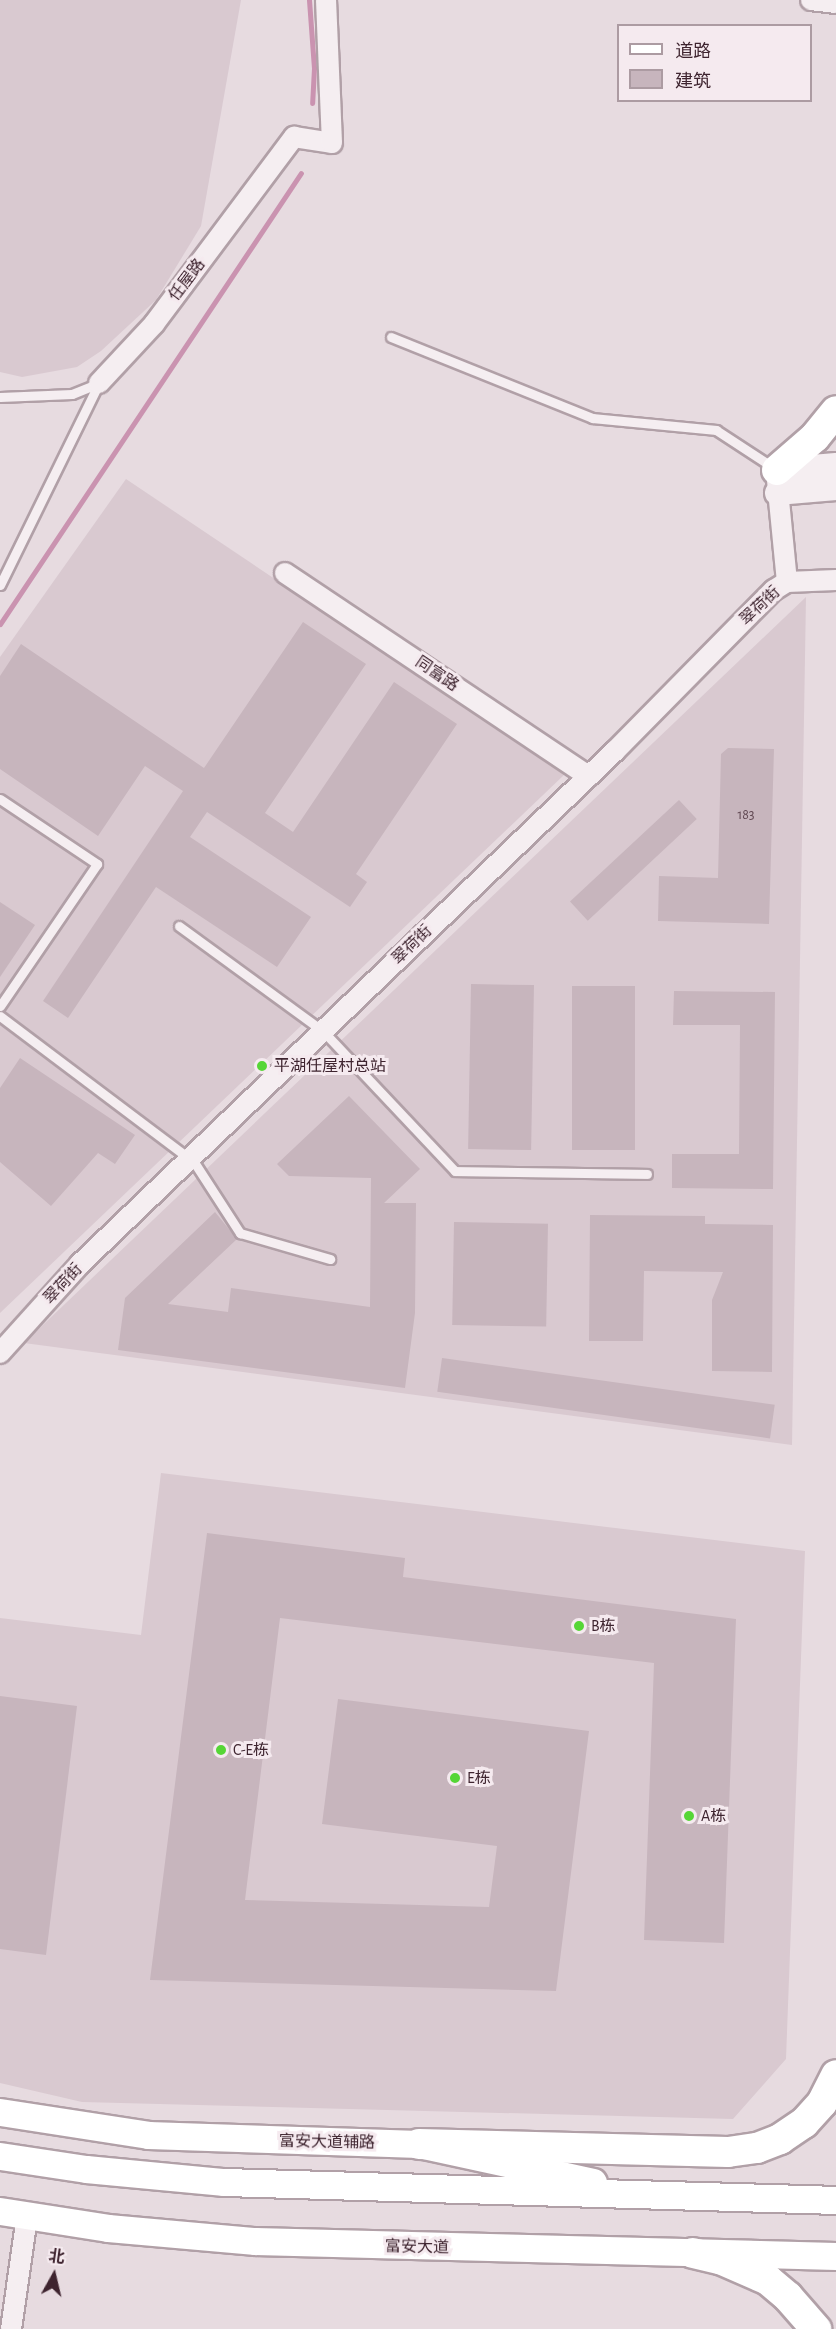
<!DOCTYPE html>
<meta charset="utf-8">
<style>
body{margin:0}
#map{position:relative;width:836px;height:2329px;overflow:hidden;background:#e7dbe0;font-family:"Alegreya Sans","Noto Sans SC",sans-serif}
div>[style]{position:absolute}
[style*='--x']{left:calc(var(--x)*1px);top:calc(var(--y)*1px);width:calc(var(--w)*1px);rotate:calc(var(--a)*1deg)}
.built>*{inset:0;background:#d9c9d0}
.stream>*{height:5px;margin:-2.5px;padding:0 2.5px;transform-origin:2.5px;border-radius:2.5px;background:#ca93b0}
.building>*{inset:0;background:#c7b5bd;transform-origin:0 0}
.roads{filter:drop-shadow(2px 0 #b1a0a7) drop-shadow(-2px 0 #b1a0a7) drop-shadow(0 2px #b1a0a7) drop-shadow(0 -2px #b1a0a7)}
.service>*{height:9px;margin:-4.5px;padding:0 4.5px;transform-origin:4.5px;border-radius:4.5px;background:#f5eef1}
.minor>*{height:20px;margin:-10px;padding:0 10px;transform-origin:10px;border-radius:10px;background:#f5eef1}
.tertiary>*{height:24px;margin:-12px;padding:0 12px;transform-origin:12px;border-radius:12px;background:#f5eef1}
.secondary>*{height:27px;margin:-13.5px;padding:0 13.5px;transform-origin:13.5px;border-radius:13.5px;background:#fff}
.primary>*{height:30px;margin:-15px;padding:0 15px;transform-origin:15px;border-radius:15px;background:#fff}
.dots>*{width:16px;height:16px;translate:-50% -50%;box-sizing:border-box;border:3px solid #f5eaef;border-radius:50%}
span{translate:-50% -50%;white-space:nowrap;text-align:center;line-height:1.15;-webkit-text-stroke:6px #f5eaef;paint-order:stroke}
.number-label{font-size:14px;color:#604852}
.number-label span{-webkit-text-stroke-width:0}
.street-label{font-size:16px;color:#3e242f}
.poi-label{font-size:16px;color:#3e242f}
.left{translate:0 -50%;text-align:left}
.legend{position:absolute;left:617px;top:24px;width:195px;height:78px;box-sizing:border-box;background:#f5eaef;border:2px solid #ac9ba2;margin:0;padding:8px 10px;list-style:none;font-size:18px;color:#3e242f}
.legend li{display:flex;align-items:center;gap:12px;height:30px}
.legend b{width:30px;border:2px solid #ac9ba2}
.north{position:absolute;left:24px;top:2245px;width:60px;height:60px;-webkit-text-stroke:4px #f5eaef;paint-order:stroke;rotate:8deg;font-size:16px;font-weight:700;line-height:24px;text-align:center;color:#3e242f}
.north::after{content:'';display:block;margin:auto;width:21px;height:27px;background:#3e242f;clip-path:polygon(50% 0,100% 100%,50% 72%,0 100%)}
</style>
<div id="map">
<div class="built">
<div style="clip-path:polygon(0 0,241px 0,201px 226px,156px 300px,101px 351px,77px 367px,22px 377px,0 372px)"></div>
<div style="clip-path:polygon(126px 479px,565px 774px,0 1313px,0 657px)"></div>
<div style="clip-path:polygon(806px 597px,792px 1445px,24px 1343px)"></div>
<div style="clip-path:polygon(161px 1473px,805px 1551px,786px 2059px,733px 2119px,82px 2102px,0 2083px,0 1618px,141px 1635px)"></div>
</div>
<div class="stream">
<div style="--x:309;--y:0;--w:68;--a:85.8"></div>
<div style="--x:314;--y:68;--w:35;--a:93"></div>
<div style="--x:0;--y:624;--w:542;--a:-56.28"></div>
</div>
<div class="building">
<div style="clip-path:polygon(303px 622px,366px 664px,265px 813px,293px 832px,394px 682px,457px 724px,356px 874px,367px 882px,350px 907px,207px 812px,190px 837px,311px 917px,277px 967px,156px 887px,68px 1018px,43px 1001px,183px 791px,145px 766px,98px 836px,0 769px,0 676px,21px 644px,204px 768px)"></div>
<div style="clip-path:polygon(728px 748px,774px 749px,769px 924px,658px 921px,659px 876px,718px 878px,721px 754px)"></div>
<div style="left:679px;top:800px;width:26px;height:149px;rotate:47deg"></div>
<div style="clip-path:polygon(0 902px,35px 925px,0 977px)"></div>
<div style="left:471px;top:984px;width:63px;height:165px;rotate:1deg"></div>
<div style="left:572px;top:986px;width:63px;height:164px"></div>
<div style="clip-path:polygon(674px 991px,775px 992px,773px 1189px,672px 1188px,672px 1154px,739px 1154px,740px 1025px,673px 1025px)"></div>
<div style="clip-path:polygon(20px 1058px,135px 1135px,115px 1164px,98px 1153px,51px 1206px,0 1162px,0 1088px)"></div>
<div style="clip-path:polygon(349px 1096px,420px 1169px,384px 1203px,416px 1203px,415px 1313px,405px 1388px,118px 1350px,125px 1298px,215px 1212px,237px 1239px,168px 1304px,228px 1312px,231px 1288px,370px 1307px,371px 1178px,289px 1176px,277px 1164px)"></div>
<div style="clip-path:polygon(590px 1215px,705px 1216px,705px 1224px,773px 1225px,772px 1372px,712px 1371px,712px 1300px,723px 1272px,644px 1271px,643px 1341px,589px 1341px)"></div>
<div style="left:454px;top:1222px;width:94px;height:103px;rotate:1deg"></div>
<div style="left:442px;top:1358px;width:336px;height:34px;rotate:8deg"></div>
<div style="clip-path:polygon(207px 1533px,405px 1558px,403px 1577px,736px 1619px,724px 1943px,644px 1940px,654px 1663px,280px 1618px,245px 1900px,489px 1907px,497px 1846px,322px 1824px,338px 1699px,589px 1731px,556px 1991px,150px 1980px)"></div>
<div style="clip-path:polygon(0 1696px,77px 1706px,46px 1955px,0 1949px)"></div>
</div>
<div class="roads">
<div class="service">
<div style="--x:391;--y:337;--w:217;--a:21.9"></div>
<div style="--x:592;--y:418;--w:125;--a:5.5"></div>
<div style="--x:716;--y:430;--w:69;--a:33.2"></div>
<div style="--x:0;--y:397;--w:72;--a:-2.4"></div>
<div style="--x:72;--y:394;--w:29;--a:-22"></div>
<div style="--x:0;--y:585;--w:225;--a:-63.9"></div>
<div style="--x:0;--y:799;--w:117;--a:33.8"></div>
<div style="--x:97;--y:864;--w:172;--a:124.3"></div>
<div style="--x:179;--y:926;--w:178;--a:36.1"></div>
<div style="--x:323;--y:1031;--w:192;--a:46.7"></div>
<div style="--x:455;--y:1171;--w:192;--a:0.9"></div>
<div style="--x:0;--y:1016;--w:243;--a:37"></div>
<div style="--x:194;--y:1162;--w:85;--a:57.1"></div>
<div style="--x:240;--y:1233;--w:94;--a:16.1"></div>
</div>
<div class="minor">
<div style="--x:811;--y:0;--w:25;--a:7"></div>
<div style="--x:99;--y:383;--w:81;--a:-47"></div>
<div style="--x:154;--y:324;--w:234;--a:-53.2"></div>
<div style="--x:294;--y:137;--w:38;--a:9"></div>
<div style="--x:332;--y:143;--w:143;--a:-92.4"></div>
<div style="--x:777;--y:480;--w:102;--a:84.4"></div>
<div style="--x:285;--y:573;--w:365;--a:33.8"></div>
<div style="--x:0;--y:1353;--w:120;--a:-48"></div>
<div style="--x:80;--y:1264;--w:741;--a:-43.8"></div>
<div style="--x:615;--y:751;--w:226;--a:-45.4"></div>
<div style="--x:774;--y:590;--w:15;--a:-32"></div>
<div style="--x:787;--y:582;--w:49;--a:-2.3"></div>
<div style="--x:11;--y:2329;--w:114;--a:-81.9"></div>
</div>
<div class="tertiary">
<div style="--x:777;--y:470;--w:59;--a:-4.8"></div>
<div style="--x:777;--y:493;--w:59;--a:-4.8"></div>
</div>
<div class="secondary">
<div style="--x:0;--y:2112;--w:150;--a:8.8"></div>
<div style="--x:148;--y:2135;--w:271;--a:1.9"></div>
<div style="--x:419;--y:2144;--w:178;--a:12.3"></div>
<div style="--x:0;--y:2156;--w:87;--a:8.6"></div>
<div style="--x:86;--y:2169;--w:139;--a:5.4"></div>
<div style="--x:224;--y:2182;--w:612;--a:1.68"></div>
<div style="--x:0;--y:2211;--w:109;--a:8.9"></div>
<div style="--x:108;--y:2228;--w:148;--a:5.1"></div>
<div style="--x:255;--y:2241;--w:581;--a:1.48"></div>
</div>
<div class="primary">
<div style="--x:777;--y:470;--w:50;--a:-41"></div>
<div style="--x:815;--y:437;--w:33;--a:-51"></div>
<div style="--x:419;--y:2144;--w:309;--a:1.5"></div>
<div style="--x:728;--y:2152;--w:29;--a:-8"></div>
<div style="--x:757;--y:2148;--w:25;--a:-21"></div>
<div style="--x:780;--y:2139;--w:29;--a:-34"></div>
<div style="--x:804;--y:2123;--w:27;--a:-48"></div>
<div style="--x:822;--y:2103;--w:31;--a:-63"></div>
<div style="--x:693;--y:2253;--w:28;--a:13"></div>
<div style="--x:720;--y:2259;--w:52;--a:23.6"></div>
<div style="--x:768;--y:2280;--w:26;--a:40"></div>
<div style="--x:788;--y:2297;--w:43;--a:48.8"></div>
</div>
</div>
<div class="dots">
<div style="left:262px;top:1066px;background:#56d636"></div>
<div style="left:579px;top:1626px;background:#56d636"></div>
<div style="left:221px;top:1750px;background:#56d636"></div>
<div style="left:455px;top:1778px;background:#56d636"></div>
<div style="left:689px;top:1816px;background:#56d636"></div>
</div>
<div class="number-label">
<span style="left:746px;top:815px">183</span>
</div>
<div class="street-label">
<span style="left:187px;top:280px;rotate:-53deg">任屋路</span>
<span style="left:760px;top:606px;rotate:-43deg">翠荷街</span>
<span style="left:437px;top:674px;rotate:34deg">同富路</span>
<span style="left:412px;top:945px;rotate:-44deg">翠荷街</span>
<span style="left:63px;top:1284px;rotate:-47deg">翠荷街</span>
<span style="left:327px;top:2142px;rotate:1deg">富安大道辅路</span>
<span style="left:417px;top:2247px;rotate:1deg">富安大道</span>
</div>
<div class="poi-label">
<span class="left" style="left:274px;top:1066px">平湖任屋村总站</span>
<span class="left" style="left:591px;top:1626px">B栋</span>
<span class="left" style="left:233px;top:1750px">C-E栋</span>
<span class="left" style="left:467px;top:1778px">E栋</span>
<span class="left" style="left:701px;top:1816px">A栋</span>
</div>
<ul class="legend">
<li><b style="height:8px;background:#fff"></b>道路</li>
<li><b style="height:16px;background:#c7b5bd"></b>建筑</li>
</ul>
<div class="north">北</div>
</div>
